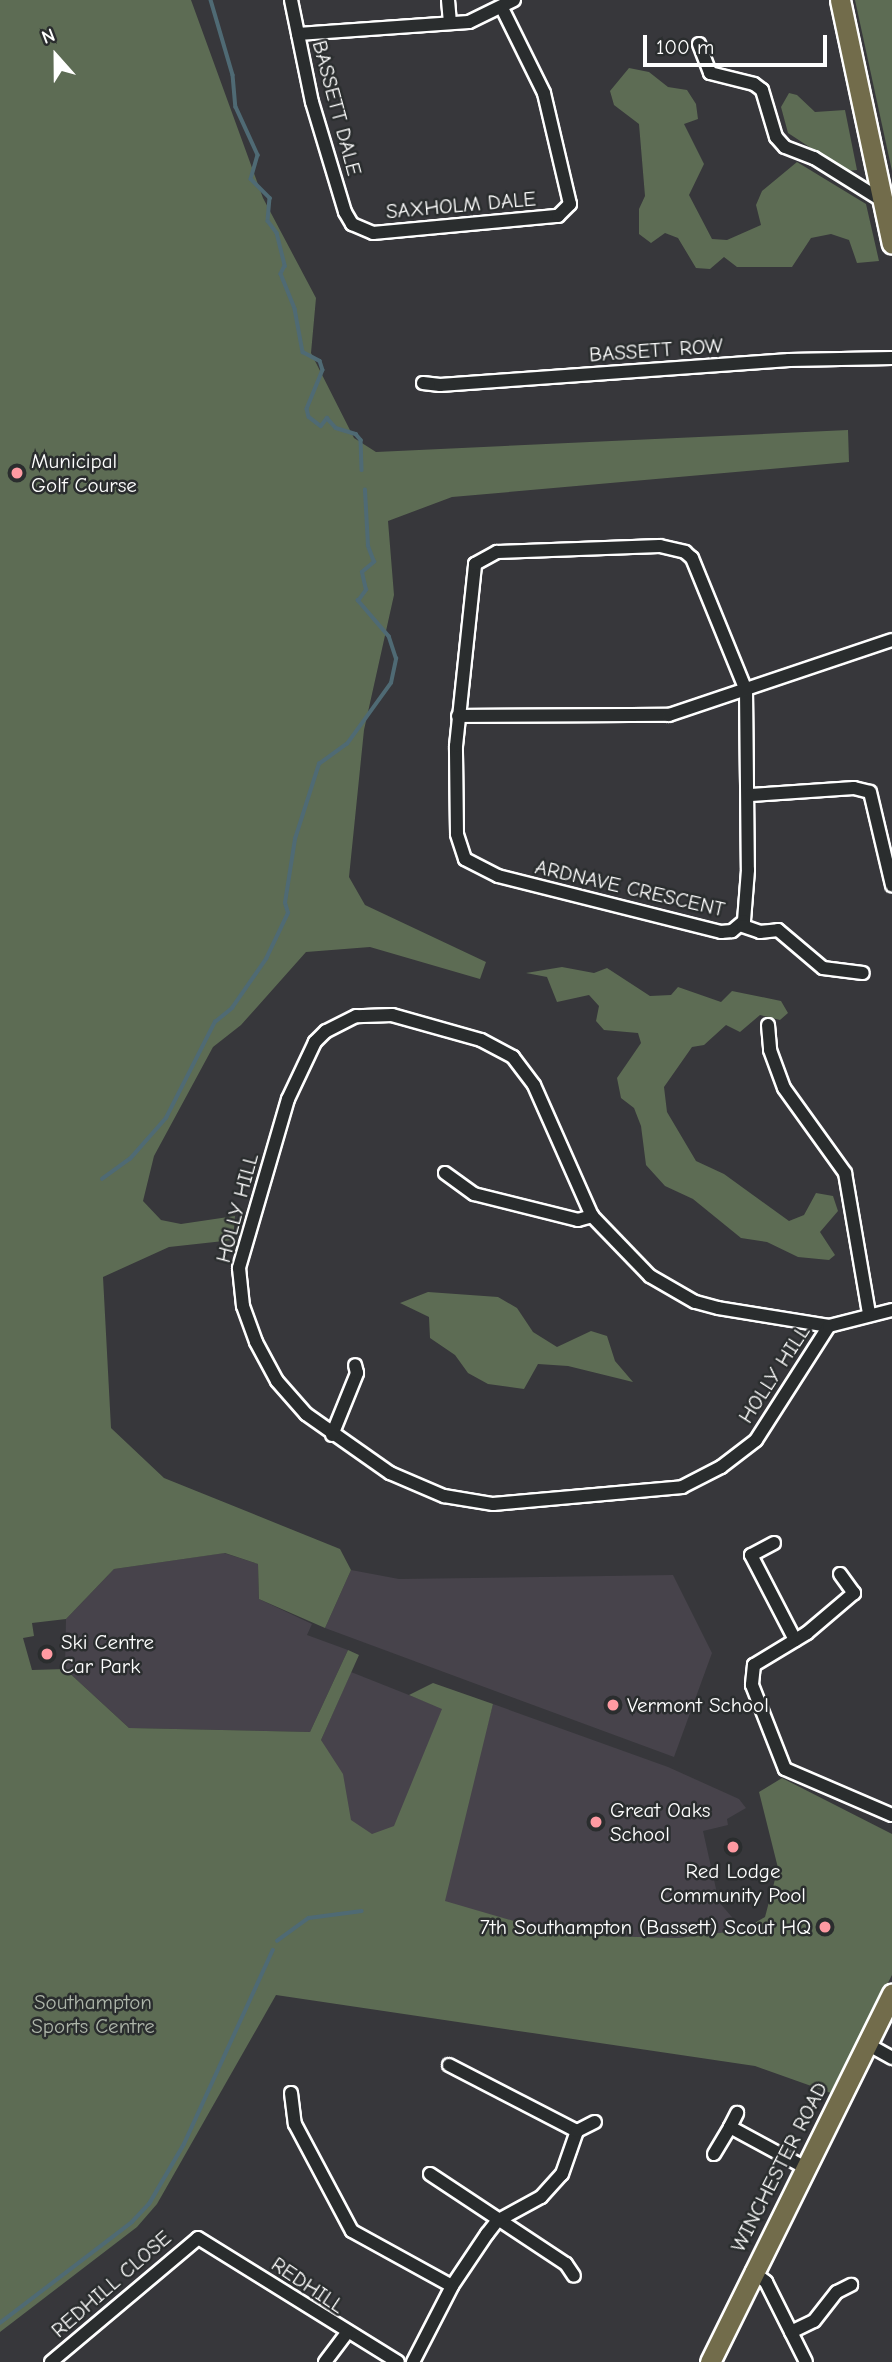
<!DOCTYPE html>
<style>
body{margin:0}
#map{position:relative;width:892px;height:2362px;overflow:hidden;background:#37373b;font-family:"Comic Neue",sans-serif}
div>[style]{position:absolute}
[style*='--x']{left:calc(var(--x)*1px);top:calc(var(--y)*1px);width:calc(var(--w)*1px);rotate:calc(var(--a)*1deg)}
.built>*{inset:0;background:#47434b}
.green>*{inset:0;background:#5d6c54}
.stream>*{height:3.5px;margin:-1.75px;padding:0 1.75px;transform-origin:1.75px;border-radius:1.75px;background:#4f6a74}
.roads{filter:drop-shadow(2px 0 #fff) drop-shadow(-2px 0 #fff) drop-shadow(0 2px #fff) drop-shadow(0 -2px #fff)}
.minor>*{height:12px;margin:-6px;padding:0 6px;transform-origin:6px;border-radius:6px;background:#2a2d2e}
.primary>*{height:19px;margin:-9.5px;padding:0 9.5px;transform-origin:9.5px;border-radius:9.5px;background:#726c4b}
.dots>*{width:19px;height:19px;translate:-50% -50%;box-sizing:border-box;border:4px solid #2a2d2e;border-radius:50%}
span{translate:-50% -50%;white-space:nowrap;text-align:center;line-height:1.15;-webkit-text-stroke:5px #2a2d2e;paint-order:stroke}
.street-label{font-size:21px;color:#fff}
.poi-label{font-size:21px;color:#fff}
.left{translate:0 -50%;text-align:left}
.right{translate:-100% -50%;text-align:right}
.park-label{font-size:21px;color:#aeb6aa}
.north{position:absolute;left:21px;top:21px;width:70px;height:70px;-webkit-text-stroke:5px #2a2d2e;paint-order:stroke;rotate:339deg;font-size:19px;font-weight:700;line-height:28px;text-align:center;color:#fff}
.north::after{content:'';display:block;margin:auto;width:24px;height:32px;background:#fff;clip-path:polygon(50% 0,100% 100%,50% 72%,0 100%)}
.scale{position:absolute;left:643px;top:35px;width:184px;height:32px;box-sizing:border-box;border:4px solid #fff;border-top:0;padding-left:9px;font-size:21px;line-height:24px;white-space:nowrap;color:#fff;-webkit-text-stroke:5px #2a2d2e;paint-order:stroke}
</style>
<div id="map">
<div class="built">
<div style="clip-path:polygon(224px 1553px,258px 1564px,259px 1599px,312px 1624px,307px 1635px,348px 1650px,310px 1732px,129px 1728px,65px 1669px,66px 1619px,114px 1569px)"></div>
<div style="clip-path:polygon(351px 1570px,399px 1579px,673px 1575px,712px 1653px,674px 1757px,325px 1628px)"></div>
<div style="clip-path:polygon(351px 1672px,487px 1726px,493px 1704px,668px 1767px,739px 1799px,746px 1808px,727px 1819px,728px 1825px,703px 1831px,719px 1902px,743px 1930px,678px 1938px,562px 1935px,345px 1874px,321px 1740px)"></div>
</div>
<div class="green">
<div style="clip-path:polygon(0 0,191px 0,263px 198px,316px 298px,311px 353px,354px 438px,376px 452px,848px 430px,849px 462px,452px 497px,388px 521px,394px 595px,364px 730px,349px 877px,365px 905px,486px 962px,480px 979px,370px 947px,306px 952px,241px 1025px,213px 1047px,154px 1156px,143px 1201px,161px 1220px,181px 1224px,235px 1216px,233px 1240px,169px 1247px,103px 1277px,111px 1428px,164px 1478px,340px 1549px,351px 1570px,325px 1628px,259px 1599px,258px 1564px,225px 1553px,114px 1569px,66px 1619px,32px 1623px,34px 1636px,23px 1638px,32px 1670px,65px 1669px,129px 1728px,310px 1732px,348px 1650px,359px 1655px,321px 1740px,343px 1774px,351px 1820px,372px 1834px,394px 1826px,442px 1709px,409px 1695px,433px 1683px,493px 1704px,445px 1901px,562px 1935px,678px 1938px,743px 1930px,765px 1917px,778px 1868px,759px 1792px,782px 1778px,892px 1834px,892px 1975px,831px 2093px,755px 2066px,276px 1995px,157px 2204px,137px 2227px,0 2332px)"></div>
<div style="clip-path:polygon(855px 0,892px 0,892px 171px)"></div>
<div style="clip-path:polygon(629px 68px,649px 72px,668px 87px,687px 90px,696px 104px,698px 119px,684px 124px,704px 164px,689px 195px,712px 239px,727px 240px,761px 225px,756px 205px,762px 191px,797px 162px,866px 204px,879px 261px,857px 263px,849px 240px,831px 234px,811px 238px,792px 267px,737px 267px,724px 257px,710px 269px,696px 268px,678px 238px,665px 233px,651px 243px,639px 234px,639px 209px,645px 196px,639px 124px,614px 105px,610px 91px)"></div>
<div style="clip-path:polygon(789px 93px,797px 95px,815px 112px,845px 110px,857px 170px,846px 171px,788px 133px,781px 107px)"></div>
<div style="clip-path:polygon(562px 967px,594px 973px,607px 968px,650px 996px,671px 995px,678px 987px,721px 1002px,732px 991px,781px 1001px,788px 1013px,780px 1020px,760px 1015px,740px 1032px,726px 1025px,704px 1045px,692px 1047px,664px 1087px,667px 1112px,696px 1161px,724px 1174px,789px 1221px,804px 1215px,816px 1193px,833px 1196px,838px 1211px,820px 1232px,835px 1255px,829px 1260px,798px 1257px,767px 1242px,741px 1238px,693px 1199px,665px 1186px,646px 1165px,641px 1126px,634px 1108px,621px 1098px,617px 1078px,641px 1043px,638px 1033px,604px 1030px,596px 1021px,599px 1006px,589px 995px,557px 1002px,547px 977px,526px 973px)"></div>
<div style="clip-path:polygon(428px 1292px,498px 1297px,517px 1308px,533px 1332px,557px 1347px,591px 1331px,607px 1336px,615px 1361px,633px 1382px,568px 1366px,538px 1364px,524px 1389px,488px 1384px,468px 1373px,455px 1355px,430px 1338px,429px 1317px,400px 1303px)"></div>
</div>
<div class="stream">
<div style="--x:211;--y:0;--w:78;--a:73.7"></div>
<div style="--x:233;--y:75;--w:32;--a:85"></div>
<div style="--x:236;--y:107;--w:53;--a:65.4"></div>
<div style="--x:258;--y:155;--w:25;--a:106"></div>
<div style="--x:251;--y:179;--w:27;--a:45"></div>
<div style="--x:270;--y:198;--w:23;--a:95"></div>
<div style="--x:268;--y:221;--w:15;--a:53"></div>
<div style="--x:277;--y:233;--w:34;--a:76"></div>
<div style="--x:285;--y:266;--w:9;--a:117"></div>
<div style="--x:281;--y:274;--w:38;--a:68"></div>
<div style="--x:295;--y:309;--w:44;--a:79.5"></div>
<div style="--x:303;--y:352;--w:19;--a:28"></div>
<div style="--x:320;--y:361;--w:9;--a:72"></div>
<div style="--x:323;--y:370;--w:42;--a:112.3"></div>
<div style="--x:307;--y:409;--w:8;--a:76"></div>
<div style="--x:309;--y:417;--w:15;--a:37"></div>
<div style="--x:321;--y:426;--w:10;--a:-53"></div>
<div style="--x:327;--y:418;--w:13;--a:48"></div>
<div style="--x:336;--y:428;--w:21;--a:17"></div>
<div style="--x:356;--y:434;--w:8;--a:50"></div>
<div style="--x:361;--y:440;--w:30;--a:88"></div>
<div style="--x:102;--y:1179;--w:34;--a:-36"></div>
<div style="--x:130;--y:1159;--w:55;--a:-48.7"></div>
<div style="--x:166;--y:1118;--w:108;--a:-63"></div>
<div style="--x:215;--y:1022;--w:22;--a:-39"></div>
<div style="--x:232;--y:1008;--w:60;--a:-55.2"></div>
<div style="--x:266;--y:959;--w:51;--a:-64.4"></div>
<div style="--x:288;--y:913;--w:10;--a:-107"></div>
<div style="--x:285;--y:903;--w:65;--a:-81.1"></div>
<div style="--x:295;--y:839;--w:79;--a:-72.3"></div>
<div style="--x:319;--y:764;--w:34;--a:-36"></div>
<div style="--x:347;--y:744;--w:75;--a:-54.2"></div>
<div style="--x:391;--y:683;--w:25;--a:-78"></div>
<div style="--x:396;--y:659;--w:23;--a:-108"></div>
<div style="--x:389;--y:637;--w:48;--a:-130.7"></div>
<div style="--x:358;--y:601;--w:14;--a:-54"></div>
<div style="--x:366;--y:590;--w:18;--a:-103"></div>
<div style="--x:362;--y:572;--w:16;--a:-40"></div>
<div style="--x:374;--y:562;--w:17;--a:-111"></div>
<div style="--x:368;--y:546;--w:56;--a:-93.1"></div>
<div style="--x:277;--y:1941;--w:39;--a:-36"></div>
<div style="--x:309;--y:1918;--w:53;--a:-7.5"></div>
<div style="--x:0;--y:2323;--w:166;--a:-37.4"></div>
<div style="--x:132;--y:2222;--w:25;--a:-47"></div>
<div style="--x:149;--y:2204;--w:69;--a:-59.7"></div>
<div style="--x:184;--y:2144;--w:213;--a:-65.4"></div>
</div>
<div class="roads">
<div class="minor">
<div style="--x:291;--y:0;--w:104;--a:78.4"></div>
<div style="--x:312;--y:102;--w:115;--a:73.3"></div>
<div style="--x:345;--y:212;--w:14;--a:60"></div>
<div style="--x:352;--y:224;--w:23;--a:23"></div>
<div style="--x:373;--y:233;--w:186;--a:-5.3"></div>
<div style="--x:558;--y:216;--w:17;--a:-45"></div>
<div style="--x:570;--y:204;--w:114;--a:-103.2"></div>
<div style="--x:544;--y:93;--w:95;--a:-116.3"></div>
<div style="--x:448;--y:0;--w:23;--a:85"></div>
<div style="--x:298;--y:34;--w:171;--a:-4"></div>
<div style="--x:469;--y:22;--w:50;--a:-26.1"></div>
<div style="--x:699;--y:44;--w:31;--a:69"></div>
<div style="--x:710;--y:73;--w:45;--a:14"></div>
<div style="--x:754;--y:84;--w:10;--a:37"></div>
<div style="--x:762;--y:90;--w:49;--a:73.4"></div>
<div style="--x:776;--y:137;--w:13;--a:48"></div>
<div style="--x:785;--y:147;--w:31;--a:21"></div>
<div style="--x:814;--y:158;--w:81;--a:31.9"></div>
<div style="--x:423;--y:383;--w:17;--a:7"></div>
<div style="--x:440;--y:385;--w:350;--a:-4.1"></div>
<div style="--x:789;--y:360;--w:103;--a:-1.1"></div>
<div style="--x:660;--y:546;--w:26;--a:13"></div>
<div style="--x:685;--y:552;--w:9;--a:41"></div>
<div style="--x:692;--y:558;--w:143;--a:67.8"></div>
<div style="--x:746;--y:690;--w:180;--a:89.4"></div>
<div style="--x:748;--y:870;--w:51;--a:94.5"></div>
<div style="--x:744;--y:921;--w:16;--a:140"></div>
<div style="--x:732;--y:931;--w:11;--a:175"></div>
<div style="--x:721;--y:932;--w:230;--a:-165.9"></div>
<div style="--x:498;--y:876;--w:37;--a:-153"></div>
<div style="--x:465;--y:859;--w:26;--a:-108"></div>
<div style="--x:457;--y:834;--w:88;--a:-90.7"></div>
<div style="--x:456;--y:746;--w:183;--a:-84"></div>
<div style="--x:475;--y:564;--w:25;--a:-29"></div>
<div style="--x:497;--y:552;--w:163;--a:-2.1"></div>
<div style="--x:458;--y:716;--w:211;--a:-0.3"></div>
<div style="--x:669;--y:715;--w:235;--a:-18.6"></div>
<div style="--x:751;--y:795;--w:103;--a:-3.9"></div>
<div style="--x:854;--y:788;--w:16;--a:14"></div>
<div style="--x:870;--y:792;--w:96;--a:76.7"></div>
<div style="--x:743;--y:926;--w:18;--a:19"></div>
<div style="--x:760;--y:932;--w:18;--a:-6"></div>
<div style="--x:778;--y:930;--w:59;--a:40.2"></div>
<div style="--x:823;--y:968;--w:40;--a:7.1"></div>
<div style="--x:768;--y:1025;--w:25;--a:85"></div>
<div style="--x:770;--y:1050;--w:40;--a:69.8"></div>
<div style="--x:784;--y:1088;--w:105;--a:54.3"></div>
<div style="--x:845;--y:1173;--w:143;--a:80.3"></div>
<div style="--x:445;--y:1173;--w:36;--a:36"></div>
<div style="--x:474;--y:1194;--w:107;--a:14"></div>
<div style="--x:578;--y:1220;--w:15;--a:-16"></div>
<div style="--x:829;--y:1326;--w:112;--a:-170.8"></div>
<div style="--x:718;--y:1308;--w:24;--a:-165"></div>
<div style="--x:695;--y:1302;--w:52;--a:-150"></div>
<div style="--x:650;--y:1276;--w:83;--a:-134"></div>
<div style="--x:592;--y:1216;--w:143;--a:-113.9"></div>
<div style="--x:534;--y:1085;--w:35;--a:-127"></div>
<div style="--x:513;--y:1057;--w:36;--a:-152"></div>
<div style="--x:481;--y:1040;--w:92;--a:-164.3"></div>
<div style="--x:392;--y:1015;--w:36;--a:178"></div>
<div style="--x:356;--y:1016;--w:34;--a:153"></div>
<div style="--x:326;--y:1031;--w:16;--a:135"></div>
<div style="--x:315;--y:1042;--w:63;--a:115.3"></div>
<div style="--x:288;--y:1099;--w:176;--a:106.2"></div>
<div style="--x:239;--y:1268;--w:38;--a:84"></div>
<div style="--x:243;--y:1306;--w:38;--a:70"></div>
<div style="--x:256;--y:1342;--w:44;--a:61.7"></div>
<div style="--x:277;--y:1381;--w:44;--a:48.7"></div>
<div style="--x:306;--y:1414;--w:103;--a:35.1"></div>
<div style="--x:390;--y:1473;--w:59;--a:23.1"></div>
<div style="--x:444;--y:1496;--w:50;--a:9.3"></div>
<div style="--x:493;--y:1504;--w:190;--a:-5.1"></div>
<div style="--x:682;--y:1487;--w:44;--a:-27.1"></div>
<div style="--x:721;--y:1467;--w:44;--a:-37.6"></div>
<div style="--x:756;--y:1440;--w:135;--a:-57.4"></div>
<div style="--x:829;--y:1326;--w:65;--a:-14.3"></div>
<div style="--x:332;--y:1435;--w:67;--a:-68"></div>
<div style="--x:357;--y:1373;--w:8;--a:-104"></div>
<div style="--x:774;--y:1543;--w:26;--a:152"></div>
<div style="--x:751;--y:1555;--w:96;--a:62.6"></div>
<div style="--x:840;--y:1574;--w:24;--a:54"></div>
<div style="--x:854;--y:1593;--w:62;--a:139.6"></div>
<div style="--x:807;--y:1633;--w:62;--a:148.9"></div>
<div style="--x:754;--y:1665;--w:20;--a:96"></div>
<div style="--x:752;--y:1685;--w:90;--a:68.6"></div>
<div style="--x:785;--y:1769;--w:116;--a:23.3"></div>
<div style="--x:867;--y:2044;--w:29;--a:29"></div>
<div style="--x:449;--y:2065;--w:144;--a:27.3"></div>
<div style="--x:291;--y:2093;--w:31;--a:83"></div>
<div style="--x:295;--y:2124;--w:121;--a:62"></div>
<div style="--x:352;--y:2231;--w:114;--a:28.8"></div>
<div style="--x:730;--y:2127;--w:16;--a:-63"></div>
<div style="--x:714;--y:2154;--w:31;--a:-59"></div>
<div style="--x:730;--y:2127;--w:84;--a:28.4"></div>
<div style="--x:430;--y:2174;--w:163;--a:33.5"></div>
<div style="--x:566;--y:2264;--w:14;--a:56"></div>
<div style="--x:752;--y:2271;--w:18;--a:38"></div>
<div style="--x:766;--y:2282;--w:89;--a:63.4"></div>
<div style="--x:791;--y:2332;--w:25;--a:-26"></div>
<div style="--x:814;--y:2321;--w:37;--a:-52"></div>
<div style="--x:837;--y:2292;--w:16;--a:-27"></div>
<div style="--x:51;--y:2362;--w:192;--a:-40.1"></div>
<div style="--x:198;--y:2238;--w:235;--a:31.8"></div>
<div style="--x:325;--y:2362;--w:36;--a:-53"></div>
<div style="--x:413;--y:2362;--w:85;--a:-62.8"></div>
<div style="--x:452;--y:2286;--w:63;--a:-56.1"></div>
<div style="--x:487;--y:2234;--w:16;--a:-52"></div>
<div style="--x:497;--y:2221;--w:50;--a:-28.6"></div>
<div style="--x:541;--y:2197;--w:31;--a:-48"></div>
<div style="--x:562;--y:2174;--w:46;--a:-70.8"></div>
<div style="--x:577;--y:2131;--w:20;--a:-27"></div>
</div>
<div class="primary">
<div style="--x:840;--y:0;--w:249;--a:78"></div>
<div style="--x:710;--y:2362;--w:411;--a:-63.7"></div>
</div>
</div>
<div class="dots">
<div style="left:17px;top:473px;background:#ff9aa2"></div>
<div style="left:47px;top:1654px;background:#ff9aa2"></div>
<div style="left:613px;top:1705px;background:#ff9aa2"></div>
<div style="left:596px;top:1822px;background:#ff9aa2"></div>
<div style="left:733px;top:1847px;background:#ff9aa2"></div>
<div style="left:825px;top:1927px;background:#ff9aa2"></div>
</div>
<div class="street-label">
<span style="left:337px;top:108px;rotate:75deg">BASSETT DALE</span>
<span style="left:461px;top:205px;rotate:-5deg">SAXHOLM DALE</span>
<span style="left:656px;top:350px;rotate:-4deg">BASSETT ROW</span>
<span style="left:630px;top:888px;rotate:13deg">ARDNAVE CRESCENT</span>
<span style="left:237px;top:1208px;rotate:-75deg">HOLLY HILL</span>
<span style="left:774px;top:1374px;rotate:-57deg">HOLLY HILL</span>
<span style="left:779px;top:2167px;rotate:-63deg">WINCHESTER ROAD</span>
<span style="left:111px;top:2284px;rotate:-41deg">REDHILL CLOSE</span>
<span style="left:308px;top:2285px;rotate:34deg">REDHILL</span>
</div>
<div class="poi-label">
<span class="left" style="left:31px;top:473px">Municipal<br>Golf Course</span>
<span class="left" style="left:61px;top:1654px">Ski Centre<br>Car Park</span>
<span class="left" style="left:627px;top:1705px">Vermont School</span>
<span class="left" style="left:610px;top:1822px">Great Oaks<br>School</span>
<span style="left:733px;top:1883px">Red Lodge<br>Community Pool</span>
<span class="right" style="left:811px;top:1927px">7th Southampton (Bassett) Scout HQ</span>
</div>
<div class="park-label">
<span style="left:93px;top:2014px">Southampton<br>Sports Centre</span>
</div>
<div class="north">N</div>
<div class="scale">100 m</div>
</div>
